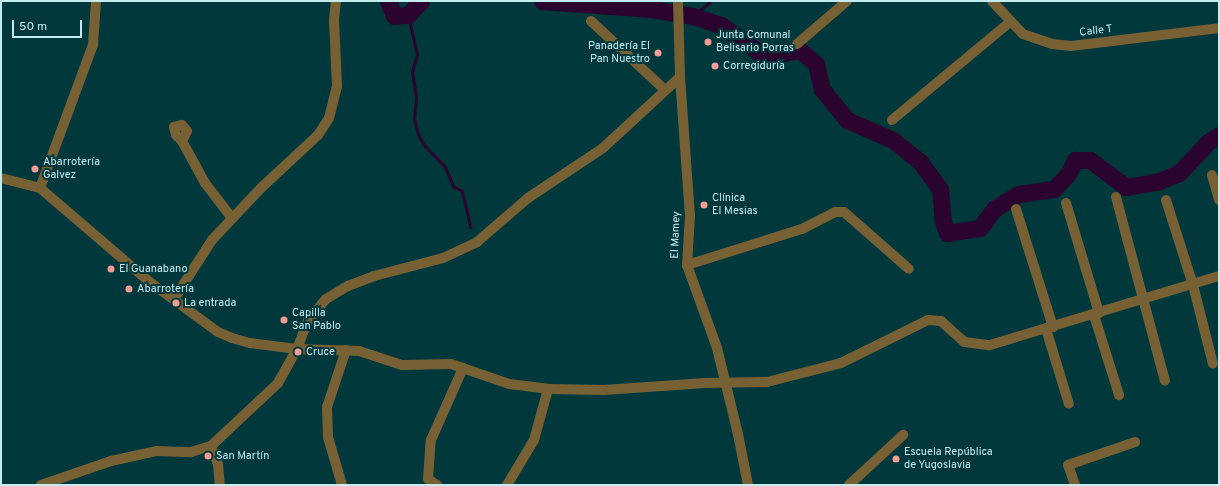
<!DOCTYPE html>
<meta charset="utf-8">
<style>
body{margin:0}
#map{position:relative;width:1220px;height:486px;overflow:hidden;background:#01383c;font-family:Overpass,sans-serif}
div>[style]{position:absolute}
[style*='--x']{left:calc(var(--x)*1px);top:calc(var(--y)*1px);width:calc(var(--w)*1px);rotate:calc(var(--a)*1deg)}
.stream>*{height:3px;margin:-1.5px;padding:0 1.5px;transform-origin:1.5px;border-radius:1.5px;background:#2b032f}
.river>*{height:17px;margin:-8.5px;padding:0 8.5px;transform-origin:8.5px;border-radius:8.5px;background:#2b032f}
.minor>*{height:10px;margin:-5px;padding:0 5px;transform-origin:5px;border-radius:5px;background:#776134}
.dots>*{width:11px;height:11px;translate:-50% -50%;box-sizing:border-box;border:2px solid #01383c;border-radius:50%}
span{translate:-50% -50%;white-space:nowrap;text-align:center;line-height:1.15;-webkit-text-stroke:4px #01383c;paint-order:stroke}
.street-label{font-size:11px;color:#c4edf2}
.poi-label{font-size:11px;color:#c4edf2}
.left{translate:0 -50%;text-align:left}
.right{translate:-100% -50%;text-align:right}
.frame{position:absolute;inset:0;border:2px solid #c4edf2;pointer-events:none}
.scale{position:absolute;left:12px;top:20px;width:70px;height:18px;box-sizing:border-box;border:2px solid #c4edf2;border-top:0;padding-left:5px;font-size:12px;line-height:14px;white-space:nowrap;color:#c4edf2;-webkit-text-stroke:3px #01383c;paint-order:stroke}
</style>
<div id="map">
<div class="stream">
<div style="--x:408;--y:15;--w:41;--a:77.3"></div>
<div style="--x:417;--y:55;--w:17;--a:107"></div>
<div style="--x:412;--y:71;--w:26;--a:81"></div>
<div style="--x:416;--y:97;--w:21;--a:95"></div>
<div style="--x:414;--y:118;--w:16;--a:76"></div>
<div style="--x:418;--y:134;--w:11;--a:63"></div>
<div style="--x:423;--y:144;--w:32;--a:46"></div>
<div style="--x:445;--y:167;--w:21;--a:67"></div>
<div style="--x:453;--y:186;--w:10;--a:29"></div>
<div style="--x:462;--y:191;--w:37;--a:77"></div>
<div style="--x:693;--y:16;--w:23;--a:-40"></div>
</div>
<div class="river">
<div style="--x:388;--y:1;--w:16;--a:68"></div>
<div style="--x:394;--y:16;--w:14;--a:-4"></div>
<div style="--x:408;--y:15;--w:19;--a:-47"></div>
<div style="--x:542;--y:1;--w:109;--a:4.2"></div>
<div style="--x:651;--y:9;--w:43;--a:9.5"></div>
<div style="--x:693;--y:16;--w:29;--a:18"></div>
<div style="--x:721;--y:25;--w:54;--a:36"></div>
<div style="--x:765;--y:57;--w:35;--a:-12"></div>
<div style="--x:799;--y:50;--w:22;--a:39"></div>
<div style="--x:816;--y:64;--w:26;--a:77"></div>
<div style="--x:822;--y:89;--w:40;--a:51"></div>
<div style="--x:847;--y:120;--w:50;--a:23.5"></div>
<div style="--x:893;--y:140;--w:36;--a:39"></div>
<div style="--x:921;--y:163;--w:32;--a:54"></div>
<div style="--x:940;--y:189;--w:33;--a:85"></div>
<div style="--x:943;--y:222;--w:12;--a:70"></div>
<div style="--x:947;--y:233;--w:33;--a:-9"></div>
<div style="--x:980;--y:228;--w:24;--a:-54"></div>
<div style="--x:994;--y:209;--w:28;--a:-32"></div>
<div style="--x:1018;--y:194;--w:36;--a:-8"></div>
<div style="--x:1054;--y:189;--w:21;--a:-47"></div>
<div style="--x:1068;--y:174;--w:16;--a:-63"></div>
<div style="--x:1075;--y:160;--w:15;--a:0"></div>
<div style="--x:1090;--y:160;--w:45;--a:36.9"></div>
<div style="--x:1126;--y:187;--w:34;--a:-10"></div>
<div style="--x:1159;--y:181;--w:22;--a:-22"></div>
<div style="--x:1179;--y:173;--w:42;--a:-46.9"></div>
<div style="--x:1208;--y:142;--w:13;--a:-32"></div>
</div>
<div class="minor">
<div style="--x:678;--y:1;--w:76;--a:88.5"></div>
<div style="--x:680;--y:77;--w:138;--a:85.9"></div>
<div style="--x:690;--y:215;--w:50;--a:93.4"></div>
<div style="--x:687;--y:265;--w:88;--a:70.1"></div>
<div style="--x:717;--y:348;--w:89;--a:76.3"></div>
<div style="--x:738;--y:434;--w:52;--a:78.9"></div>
<div style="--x:992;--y:1;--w:45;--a:46.8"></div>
<div style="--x:1023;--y:34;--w:31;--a:19"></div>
<div style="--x:1052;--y:44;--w:19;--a:6"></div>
<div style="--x:1071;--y:46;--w:149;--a:-6.9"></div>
<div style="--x:591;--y:21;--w:101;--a:43"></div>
<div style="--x:797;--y:44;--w:66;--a:-40.7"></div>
<div style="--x:892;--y:120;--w:153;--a:-39.7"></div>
<div style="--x:182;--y:141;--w:11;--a:-63"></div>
<div style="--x:187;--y:131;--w:8;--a:-130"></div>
<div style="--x:182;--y:125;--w:8;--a:166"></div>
<div style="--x:174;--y:127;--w:8;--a:76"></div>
<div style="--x:176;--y:135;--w:8;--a:45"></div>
<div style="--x:182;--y:141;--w:48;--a:61.3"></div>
<div style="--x:205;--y:183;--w:44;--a:52.4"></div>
<div style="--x:1212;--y:175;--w:26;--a:74"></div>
<div style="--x:1;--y:178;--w:40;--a:14.4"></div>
<div style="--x:40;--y:188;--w:146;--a:40.6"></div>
<div style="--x:151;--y:283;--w:83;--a:36.2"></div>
<div style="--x:218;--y:332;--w:15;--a:23"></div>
<div style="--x:232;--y:338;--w:19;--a:16"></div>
<div style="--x:250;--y:343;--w:47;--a:7.3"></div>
<div style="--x:297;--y:349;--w:62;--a:1.8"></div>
<div style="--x:359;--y:351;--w:45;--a:18"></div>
<div style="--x:402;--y:365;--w:49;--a:-1.2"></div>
<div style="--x:451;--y:364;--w:61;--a:19"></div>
<div style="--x:509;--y:384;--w:39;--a:7"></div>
<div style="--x:548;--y:389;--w:56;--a:1"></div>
<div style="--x:604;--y:390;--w:101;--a:-4"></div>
<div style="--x:705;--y:383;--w:62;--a:-0.9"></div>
<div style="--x:767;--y:382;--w:76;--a:-14.4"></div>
<div style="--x:841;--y:363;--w:97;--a:-26.3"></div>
<div style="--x:928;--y:320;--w:13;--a:4"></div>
<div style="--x:941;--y:321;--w:31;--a:42"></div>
<div style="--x:964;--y:342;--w:26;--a:7"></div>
<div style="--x:990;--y:345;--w:239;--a:-16.8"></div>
<div style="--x:40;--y:188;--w:153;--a:-69.7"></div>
<div style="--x:93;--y:45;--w:44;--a:-86.1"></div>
<div style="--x:1116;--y:197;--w:190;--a:75.1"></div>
<div style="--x:1166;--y:200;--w:89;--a:72.4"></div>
<div style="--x:1193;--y:285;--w:81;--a:75.8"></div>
<div style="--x:1066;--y:203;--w:115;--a:73.3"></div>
<div style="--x:1016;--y:209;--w:124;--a:72.6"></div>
<div style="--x:687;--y:265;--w:121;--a:-17.4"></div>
<div style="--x:802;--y:229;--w:38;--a:-27"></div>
<div style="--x:836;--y:212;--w:8;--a:0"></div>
<div style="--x:844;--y:212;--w:86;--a:41.2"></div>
<div style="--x:174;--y:299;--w:70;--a:-57.2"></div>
<div style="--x:212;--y:240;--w:71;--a:-46.7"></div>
<div style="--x:261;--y:188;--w:78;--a:-42.9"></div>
<div style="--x:318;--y:135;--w:20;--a:-57"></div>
<div style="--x:329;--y:118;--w:33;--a:-76"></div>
<div style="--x:337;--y:86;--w:66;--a:-92.6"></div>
<div style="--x:334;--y:20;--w:19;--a:-84"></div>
<div style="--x:1094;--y:315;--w:84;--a:72.6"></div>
<div style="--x:1046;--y:329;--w:78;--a:73"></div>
<div style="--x:211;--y:446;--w:19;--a:69"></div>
<div style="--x:218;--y:464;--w:21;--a:85"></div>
<div style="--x:41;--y:485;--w:74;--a:-18.9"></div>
<div style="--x:111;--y:461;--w:46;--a:-12.5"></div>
<div style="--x:156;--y:451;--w:35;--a:2"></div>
<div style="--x:191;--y:452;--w:21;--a:-17"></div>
<div style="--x:211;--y:446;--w:92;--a:-43.2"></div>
<div style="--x:278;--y:383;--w:39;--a:-61"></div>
<div style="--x:297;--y:349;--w:30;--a:-69"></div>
<div style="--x:308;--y:321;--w:28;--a:-51"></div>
<div style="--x:326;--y:299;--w:26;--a:-31"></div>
<div style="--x:348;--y:286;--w:28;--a:-21"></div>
<div style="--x:374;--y:276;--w:71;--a:-14.6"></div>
<div style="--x:443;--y:258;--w:38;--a:-25"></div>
<div style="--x:477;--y:242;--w:67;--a:-40.8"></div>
<div style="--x:528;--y:198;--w:90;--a:-33.7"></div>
<div style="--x:603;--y:148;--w:105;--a:-42.7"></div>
<div style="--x:342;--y:485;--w:50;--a:-106.3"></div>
<div style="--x:328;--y:437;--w:30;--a:-92"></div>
<div style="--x:327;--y:407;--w:60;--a:-71.6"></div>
<div style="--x:437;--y:485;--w:11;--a:-146"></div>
<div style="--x:428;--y:479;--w:39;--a:-86"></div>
<div style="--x:431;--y:440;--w:79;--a:-66"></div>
<div style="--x:507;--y:485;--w:52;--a:-59"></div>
<div style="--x:534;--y:440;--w:53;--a:-74.6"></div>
<div style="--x:849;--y:485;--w:74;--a:-42.8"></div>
<div style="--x:1075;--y:485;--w:21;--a:-109"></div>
<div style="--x:1068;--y:465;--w:71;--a:-18.9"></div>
</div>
<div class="dots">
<div style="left:708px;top:42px;background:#f59c96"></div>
<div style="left:658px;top:53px;background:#f59c96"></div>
<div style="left:715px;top:66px;background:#f59c96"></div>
<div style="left:35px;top:169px;background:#f59c96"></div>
<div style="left:704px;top:205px;background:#f59c96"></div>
<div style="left:111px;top:269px;background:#f59c96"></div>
<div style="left:129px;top:289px;background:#f59c96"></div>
<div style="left:176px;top:303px;background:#f59c96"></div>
<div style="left:284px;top:320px;background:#f59c96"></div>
<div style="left:298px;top:352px;background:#f59c96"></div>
<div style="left:208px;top:456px;background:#f59c96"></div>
<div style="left:896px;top:459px;background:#f59c96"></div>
</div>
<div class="street-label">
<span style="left:1096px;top:31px;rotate:-7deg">Calle T</span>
<span style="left:676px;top:235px;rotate:-88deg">El Mamey</span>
</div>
<div class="poi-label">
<span class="left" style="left:716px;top:42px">Junta Comunal<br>Belisario Porras</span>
<span class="right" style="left:650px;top:53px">Panadería El<br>Pan Nuestro</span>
<span class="left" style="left:723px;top:66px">Corregiduría</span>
<span class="left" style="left:43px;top:169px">Abarrotería<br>Galvez</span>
<span class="left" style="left:712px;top:205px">Clínica<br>El Mesias</span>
<span class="left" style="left:119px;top:269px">El Guanabano</span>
<span class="left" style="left:137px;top:289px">Abarrotería</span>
<span class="left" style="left:184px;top:303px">La entrada</span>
<span class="left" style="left:292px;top:320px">Capilla<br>San Pablo</span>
<span class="left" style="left:306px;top:352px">Cruce</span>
<span class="left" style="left:904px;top:459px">Escuela República<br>de Yugoslavia</span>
<span class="left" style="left:216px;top:456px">San Martín</span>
</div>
<div class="frame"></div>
<div class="scale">50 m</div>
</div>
